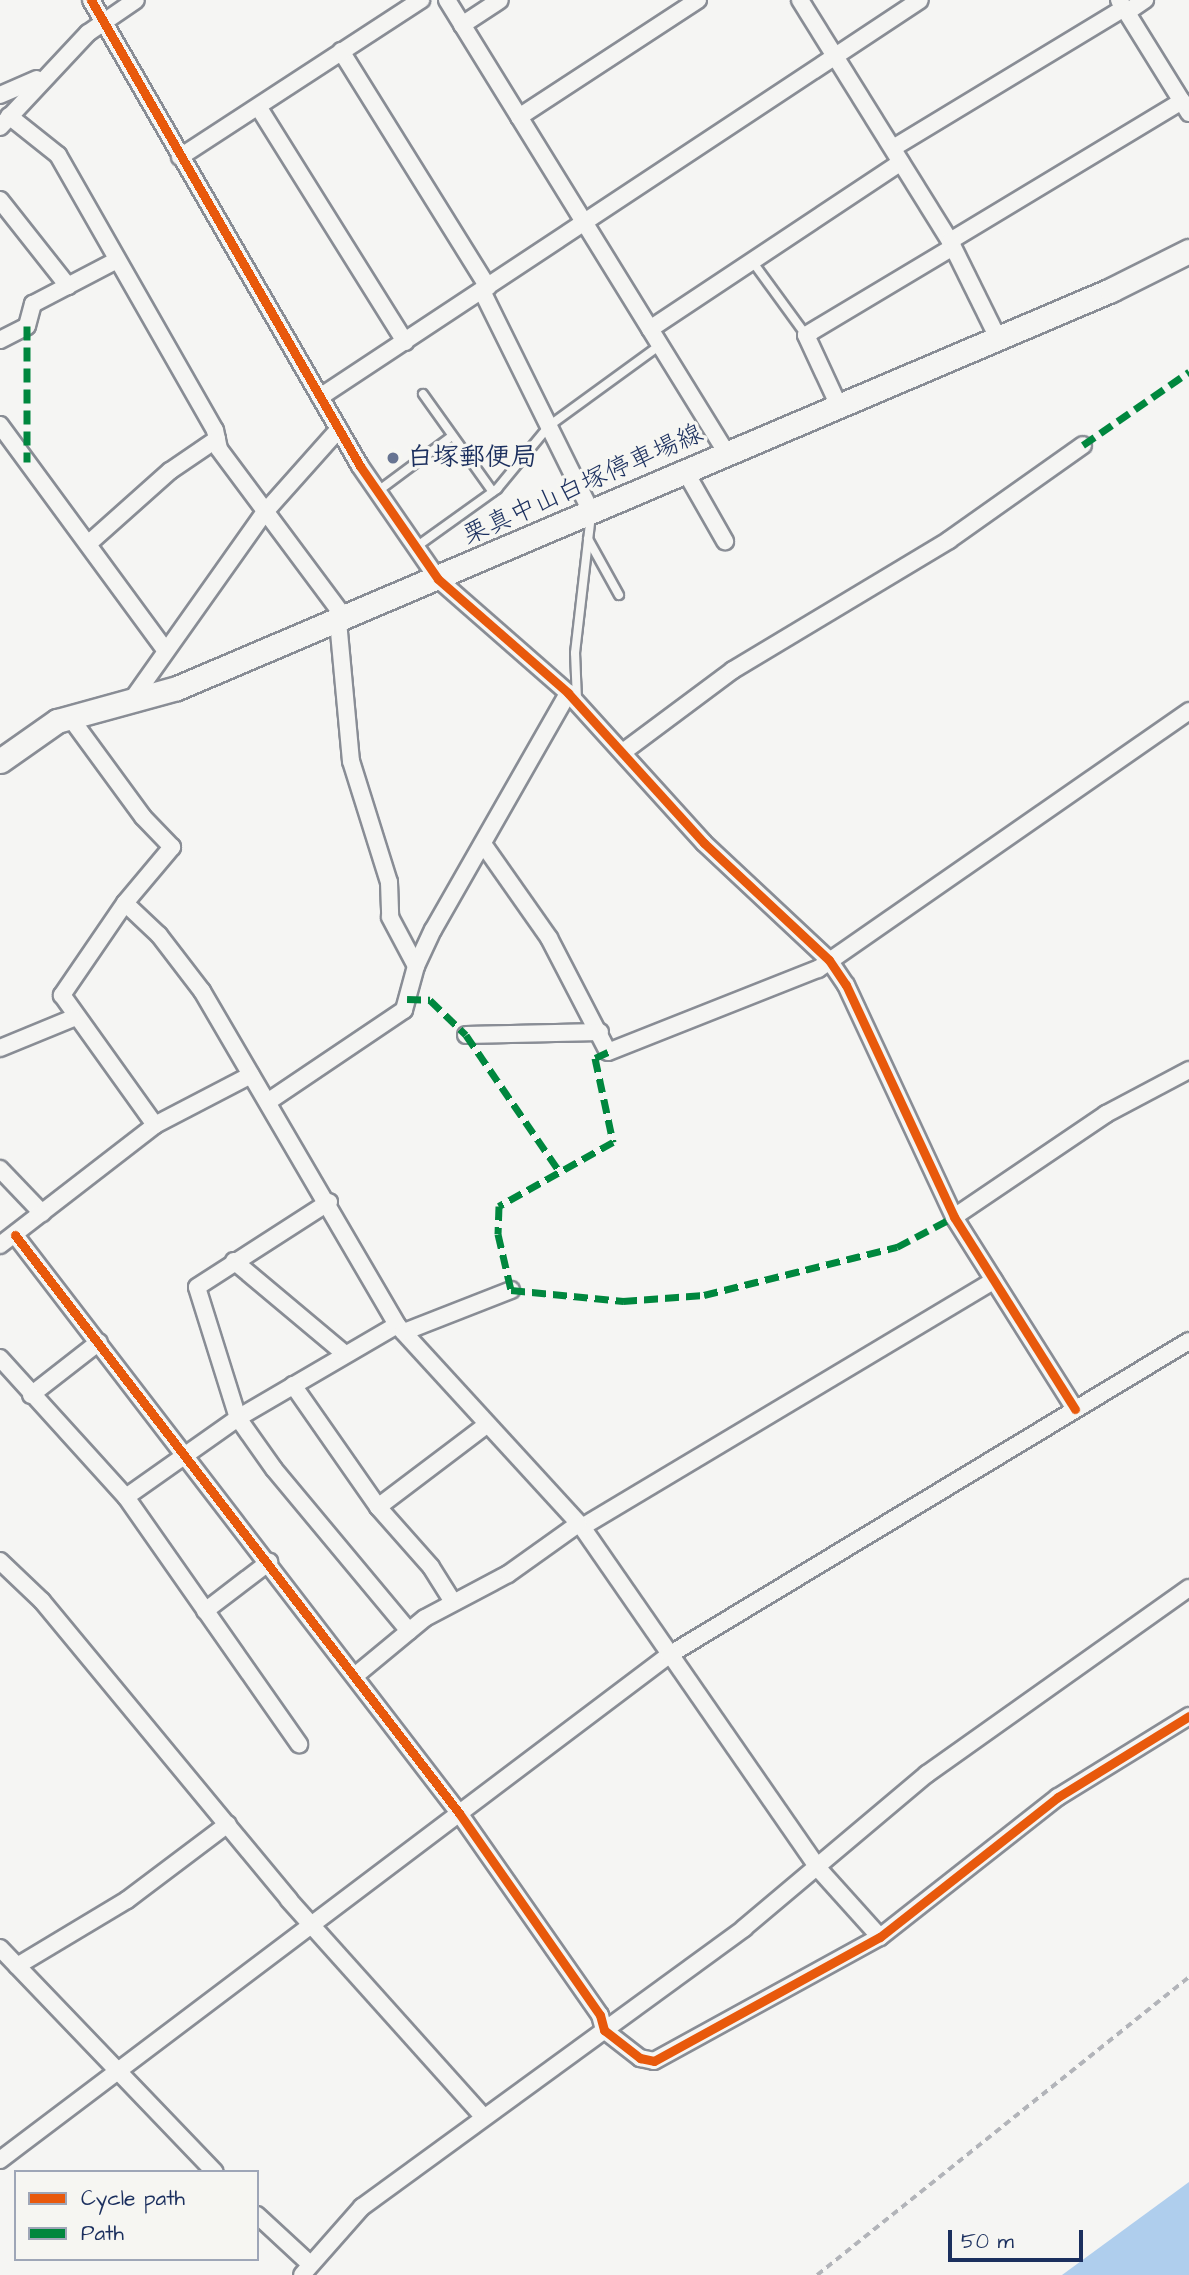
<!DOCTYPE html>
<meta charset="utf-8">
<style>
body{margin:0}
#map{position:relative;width:1189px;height:2275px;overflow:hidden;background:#f5f5f3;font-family:"Architects Daughter","Klee One",sans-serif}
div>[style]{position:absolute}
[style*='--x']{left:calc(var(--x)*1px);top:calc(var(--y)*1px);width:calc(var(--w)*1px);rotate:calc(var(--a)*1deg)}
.water>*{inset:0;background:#afceed}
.path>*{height:3.5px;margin-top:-1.75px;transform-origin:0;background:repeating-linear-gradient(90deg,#b2b4b9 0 7px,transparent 0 12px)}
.roads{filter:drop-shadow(2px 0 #898d95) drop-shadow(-2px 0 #898d95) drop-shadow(0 2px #898d95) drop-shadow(0 -2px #898d95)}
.lane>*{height:8px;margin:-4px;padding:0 4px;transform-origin:4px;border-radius:4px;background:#f5f5f3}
.street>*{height:16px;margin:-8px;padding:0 8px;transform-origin:8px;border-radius:8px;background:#f5f5f3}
.secondary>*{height:23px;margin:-11.5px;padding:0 11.5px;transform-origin:11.5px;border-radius:11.5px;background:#f5f5f3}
.quiet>*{height:7px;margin-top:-3.5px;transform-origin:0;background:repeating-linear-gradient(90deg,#00873e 0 14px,transparent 0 21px)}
.cycleway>*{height:9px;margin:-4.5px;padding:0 4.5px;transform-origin:4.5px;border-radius:4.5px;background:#e8590c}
.dots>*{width:19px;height:19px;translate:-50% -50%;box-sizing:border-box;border:4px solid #f6f6f2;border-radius:50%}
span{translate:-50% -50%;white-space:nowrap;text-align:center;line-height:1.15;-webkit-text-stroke:7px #f6f6f2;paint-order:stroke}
.poi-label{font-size:26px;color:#1b2f5e;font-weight:700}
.left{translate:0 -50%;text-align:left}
.street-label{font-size:26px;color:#1b2f5e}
.legend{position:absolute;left:14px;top:2170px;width:245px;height:91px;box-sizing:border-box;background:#f6f6f2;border:2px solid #9ea6b7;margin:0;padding:9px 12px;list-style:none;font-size:21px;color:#1b2f5e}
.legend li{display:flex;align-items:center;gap:14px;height:35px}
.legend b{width:35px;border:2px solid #9ea6b7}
.scale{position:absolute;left:948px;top:2230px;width:135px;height:32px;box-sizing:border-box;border:4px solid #1b2f5e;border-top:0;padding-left:9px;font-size:21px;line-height:24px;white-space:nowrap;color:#1b2f5e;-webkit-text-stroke:5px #f6f6f2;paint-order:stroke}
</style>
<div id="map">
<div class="water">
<div style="clip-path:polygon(1189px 2182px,1189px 2275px,1062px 2275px)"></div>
</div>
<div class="path">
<div style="--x:817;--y:2275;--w:477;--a:-38.7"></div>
</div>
<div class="roads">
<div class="lane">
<div style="--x:752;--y:261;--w:92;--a:53.9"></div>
<div style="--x:423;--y:394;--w:120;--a:54.5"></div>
<div style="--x:378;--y:491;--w:92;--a:-36.6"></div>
<div style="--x:588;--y:539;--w:64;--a:61"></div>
<div style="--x:416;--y:547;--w:100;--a:-35.6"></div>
<div style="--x:497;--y:489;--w:82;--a:-50.5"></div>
<div style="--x:549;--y:426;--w:137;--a:-36.1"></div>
<div style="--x:577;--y:700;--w:47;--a:-92.4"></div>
<div style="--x:575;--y:653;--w:139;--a:-83.4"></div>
</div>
<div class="street">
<div style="--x:91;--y:0;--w:538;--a:60"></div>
<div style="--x:360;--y:466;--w:137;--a:55.4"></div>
<div style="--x:438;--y:579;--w:173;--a:41.2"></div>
<div style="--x:568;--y:693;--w:202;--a:47.8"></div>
<div style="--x:704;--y:843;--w:171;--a:43.1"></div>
<div style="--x:829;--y:960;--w:30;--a:56"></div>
<div style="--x:846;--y:985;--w:256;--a:65"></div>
<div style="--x:954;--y:1217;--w:227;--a:57.8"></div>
<div style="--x:447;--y:0;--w:531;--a:58.31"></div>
<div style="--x:800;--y:0;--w:284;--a:58.1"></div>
<div style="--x:950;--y:241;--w:106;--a:63.7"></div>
<div style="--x:1119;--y:0;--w:133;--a:58.2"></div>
<div style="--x:1127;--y:12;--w:22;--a:-34"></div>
<div style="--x:462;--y:25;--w:45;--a:-33.3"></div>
<div style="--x:341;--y:51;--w:278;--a:58.1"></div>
<div style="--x:0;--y:95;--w:40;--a:-23.4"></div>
<div style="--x:259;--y:108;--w:276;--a:58"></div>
<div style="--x:9;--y:116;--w:63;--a:38.5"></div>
<div style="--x:58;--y:155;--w:317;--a:60.3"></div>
<div style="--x:215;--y:430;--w:19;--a:78"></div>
<div style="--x:219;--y:449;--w:211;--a:53.3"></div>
<div style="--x:519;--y:117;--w:214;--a:-33.2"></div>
<div style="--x:0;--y:127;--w:129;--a:-46.9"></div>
<div style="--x:88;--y:33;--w:58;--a:-34.5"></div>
<div style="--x:893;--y:148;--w:270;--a:-31.2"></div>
<div style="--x:180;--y:157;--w:288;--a:-33.1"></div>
<div style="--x:0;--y:200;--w:110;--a:51.7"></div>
<div style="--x:950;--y:241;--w:271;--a:-31.1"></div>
<div style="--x:482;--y:291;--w:246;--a:63.7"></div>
<div style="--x:650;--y:329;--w:301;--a:-33.6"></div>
<div style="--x:0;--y:340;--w:30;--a:-27"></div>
<div style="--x:27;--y:326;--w:23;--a:-75"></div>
<div style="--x:33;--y:304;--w:95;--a:-27.6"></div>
<div style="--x:320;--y:397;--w:719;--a:-33.49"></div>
<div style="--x:838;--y:404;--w:76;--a:-114.9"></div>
<div style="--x:806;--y:335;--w:171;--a:-30.9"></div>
<div style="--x:0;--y:425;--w:280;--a:53.7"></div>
<div style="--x:685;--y:471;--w:81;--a:60.3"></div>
<div style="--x:88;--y:544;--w:110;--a:-41.7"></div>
<div style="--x:170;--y:471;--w:57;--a:-34.2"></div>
<div style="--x:338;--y:621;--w:141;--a:84.7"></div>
<div style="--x:351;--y:761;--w:127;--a:72.6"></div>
<div style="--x:389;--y:882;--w:35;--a:88"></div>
<div style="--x:390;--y:917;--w:55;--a:62"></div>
<div style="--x:131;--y:701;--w:232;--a:-54.7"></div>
<div style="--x:265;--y:512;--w:111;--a:-48.3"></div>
<div style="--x:72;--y:720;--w:120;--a:53.8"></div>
<div style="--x:143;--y:817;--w:42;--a:46"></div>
<div style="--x:172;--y:847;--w:73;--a:130"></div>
<div style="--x:125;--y:903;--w:112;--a:124.4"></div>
<div style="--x:62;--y:995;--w:160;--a:54.4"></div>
<div style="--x:623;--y:752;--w:137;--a:-36.7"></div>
<div style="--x:733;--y:670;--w:252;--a:-31"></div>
<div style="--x:949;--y:540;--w:164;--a:-35.3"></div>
<div style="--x:483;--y:844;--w:115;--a:54.9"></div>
<div style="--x:549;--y:938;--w:128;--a:62.6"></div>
<div style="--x:608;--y:1052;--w:226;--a:-21.6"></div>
<div style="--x:818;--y:969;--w:452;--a:-34.8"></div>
<div style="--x:125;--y:903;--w:47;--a:43.3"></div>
<div style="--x:159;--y:935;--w:71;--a:52.5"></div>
<div style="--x:202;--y:991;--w:387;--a:59.7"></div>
<div style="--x:397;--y:1325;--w:274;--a:47.5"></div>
<div style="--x:582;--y:1527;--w:413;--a:55.3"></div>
<div style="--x:817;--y:1867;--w:94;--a:48"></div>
<div style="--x:466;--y:1035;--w:134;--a:-1.3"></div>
<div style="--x:0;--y:1048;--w:79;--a:-22.3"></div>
<div style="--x:269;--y:1101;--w:163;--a:-34"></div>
<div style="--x:404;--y:1010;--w:46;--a:-74.7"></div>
<div style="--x:416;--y:966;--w:40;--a:-65"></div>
<div style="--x:433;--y:930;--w:273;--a:-60.3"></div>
<div style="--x:0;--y:1169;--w:61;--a:46.3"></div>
<div style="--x:954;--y:1217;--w:184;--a:-34.1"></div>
<div style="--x:1106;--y:1114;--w:94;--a:-27.9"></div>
<div style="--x:15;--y:1235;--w:729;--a:52.47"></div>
<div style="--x:459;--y:1813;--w:246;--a:55.1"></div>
<div style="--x:600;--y:2015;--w:16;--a:75"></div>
<div style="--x:604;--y:2030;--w:46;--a:37.9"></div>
<div style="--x:640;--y:2058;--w:14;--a:12"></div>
<div style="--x:654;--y:2061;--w:258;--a:-28.8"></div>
<div style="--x:880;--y:1937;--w:226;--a:-38.2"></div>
<div style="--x:1058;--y:1797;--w:154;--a:-31.7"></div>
<div style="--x:0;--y:1245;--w:196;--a:-37.7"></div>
<div style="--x:155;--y:1125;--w:108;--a:-27.5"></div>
<div style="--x:234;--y:1261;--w:145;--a:40"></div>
<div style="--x:397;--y:1325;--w:184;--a:149.7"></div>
<div style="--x:238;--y:1418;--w:62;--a:54.8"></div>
<div style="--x:274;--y:1469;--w:211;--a:50.2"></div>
<div style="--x:404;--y:1332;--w:115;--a:-21.4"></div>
<div style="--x:0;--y:1358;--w:188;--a:47.8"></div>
<div style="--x:126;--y:1497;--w:302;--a:55"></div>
<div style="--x:293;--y:1385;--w:149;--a:55.1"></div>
<div style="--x:378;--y:1507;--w:80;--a:48.5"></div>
<div style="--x:431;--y:1567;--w:41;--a:57.8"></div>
<div style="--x:31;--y:1395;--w:86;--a:-37.9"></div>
<div style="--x:126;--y:1497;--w:137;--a:-35.2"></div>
<div style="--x:238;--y:1418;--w:137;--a:-107.4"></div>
<div style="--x:197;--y:1287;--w:157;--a:-32.8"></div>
<div style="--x:378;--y:1507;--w:134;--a:-37.1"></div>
<div style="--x:582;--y:1527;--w:480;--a:-30.9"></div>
<div style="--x:0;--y:1561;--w:58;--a:43.6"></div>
<div style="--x:42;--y:1601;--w:388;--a:50.4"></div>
<div style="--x:289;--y:1900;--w:290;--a:48.1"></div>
<div style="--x:205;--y:1611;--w:81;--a:-37.4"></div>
<div style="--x:356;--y:1675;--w:89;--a:-39.6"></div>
<div style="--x:425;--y:1618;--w:94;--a:-27.9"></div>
<div style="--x:508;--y:1574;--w:86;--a:-35.5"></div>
<div style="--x:0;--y:1948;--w:310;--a:46.2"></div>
<div style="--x:17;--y:1966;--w:128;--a:-31"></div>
<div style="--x:127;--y:1900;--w:126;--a:-37"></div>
<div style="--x:0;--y:2160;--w:838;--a:-37.05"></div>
<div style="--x:669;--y:1655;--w:607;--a:-31.13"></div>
<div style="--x:257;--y:2215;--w:72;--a:42.8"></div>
<div style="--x:302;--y:2275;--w:91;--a:-48.6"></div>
<div style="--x:362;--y:2207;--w:473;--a:-36.1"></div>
<div style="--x:744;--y:1928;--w:239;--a:-40.1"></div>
<div style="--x:927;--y:1774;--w:321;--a:-35.4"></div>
</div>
<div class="secondary">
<div style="--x:0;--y:761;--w:70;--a:-35.1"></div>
<div style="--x:57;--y:721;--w:124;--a:-15.4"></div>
<div style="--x:177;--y:688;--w:1015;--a:-23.08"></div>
<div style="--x:1111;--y:290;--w:87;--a:-26.6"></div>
</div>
</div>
<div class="quiet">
<div style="--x:27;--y:326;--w:136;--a:90"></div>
<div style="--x:1083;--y:445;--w:129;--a:-34.6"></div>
<div style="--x:407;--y:999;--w:23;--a:2"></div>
<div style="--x:430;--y:1000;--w:50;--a:44.2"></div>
<div style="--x:466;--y:1035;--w:165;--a:55.6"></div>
<div style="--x:608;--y:1052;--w:14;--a:155"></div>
<div style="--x:595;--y:1058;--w:86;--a:77.9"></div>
<div style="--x:613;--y:1142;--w:131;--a:150.7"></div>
<div style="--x:499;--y:1206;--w:28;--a:92"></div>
<div style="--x:498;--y:1234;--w:57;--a:76.9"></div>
<div style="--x:511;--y:1290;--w:113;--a:5.6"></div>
<div style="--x:623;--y:1301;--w:81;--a:-4.2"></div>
<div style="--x:704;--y:1295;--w:199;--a:-14"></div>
<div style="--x:897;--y:1247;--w:64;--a:-27.8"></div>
</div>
<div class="cycleway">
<div style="--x:91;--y:0;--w:538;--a:60"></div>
<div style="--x:360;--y:466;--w:137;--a:55.4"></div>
<div style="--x:438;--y:579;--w:173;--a:41.2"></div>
<div style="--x:568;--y:693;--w:202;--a:47.8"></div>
<div style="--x:704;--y:843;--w:171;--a:43.1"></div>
<div style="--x:829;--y:960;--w:30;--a:56"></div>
<div style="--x:846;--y:985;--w:256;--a:65"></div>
<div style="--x:954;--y:1217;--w:227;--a:57.8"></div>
<div style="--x:15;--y:1235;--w:729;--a:52.47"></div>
<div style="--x:459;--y:1813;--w:246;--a:55.1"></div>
<div style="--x:600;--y:2015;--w:16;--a:75"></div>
<div style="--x:604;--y:2030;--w:46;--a:37.9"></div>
<div style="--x:640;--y:2058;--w:14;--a:12"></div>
<div style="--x:654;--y:2061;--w:258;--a:-28.8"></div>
<div style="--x:880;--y:1937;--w:226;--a:-38.2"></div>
<div style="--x:1058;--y:1797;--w:154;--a:-31.7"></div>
</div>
<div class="dots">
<div style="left:393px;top:458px;background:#677492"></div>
</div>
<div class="poi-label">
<span class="left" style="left:407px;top:458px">白塚郵便局</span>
</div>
<div class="street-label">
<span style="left:583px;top:485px;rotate:-24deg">栗真中山白塚停車場線</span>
</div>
<ul class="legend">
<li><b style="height:9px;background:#e8590c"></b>Cycle path</li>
<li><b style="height:9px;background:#00873e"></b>Path</li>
</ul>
<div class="scale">50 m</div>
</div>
